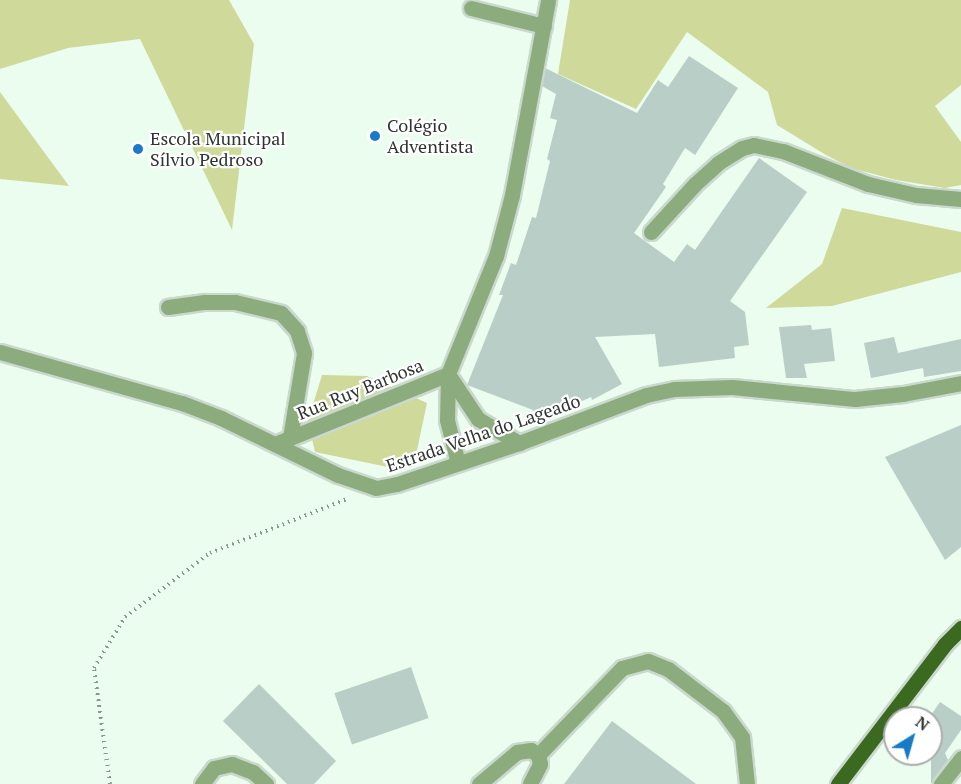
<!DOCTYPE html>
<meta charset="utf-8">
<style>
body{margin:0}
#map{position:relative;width:961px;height:784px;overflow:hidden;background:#ebfdef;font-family:"PT Serif",serif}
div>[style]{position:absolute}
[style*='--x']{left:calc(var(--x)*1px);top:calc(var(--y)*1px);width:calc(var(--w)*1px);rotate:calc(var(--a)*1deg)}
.green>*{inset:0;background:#ced99a}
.building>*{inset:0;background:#b8cec7;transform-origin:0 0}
.path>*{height:4px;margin-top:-2px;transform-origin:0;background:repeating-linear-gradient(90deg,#8a978d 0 1.5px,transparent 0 6px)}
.roads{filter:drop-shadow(2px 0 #c9d9cd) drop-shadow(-2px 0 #c9d9cd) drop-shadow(0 2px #c9d9cd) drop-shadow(0 -2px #c9d9cd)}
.minor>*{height:15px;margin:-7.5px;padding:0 7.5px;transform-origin:7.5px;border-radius:7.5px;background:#8cac7d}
.major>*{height:15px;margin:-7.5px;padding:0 7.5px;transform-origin:7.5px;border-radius:7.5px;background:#3c6920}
.dots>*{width:16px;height:16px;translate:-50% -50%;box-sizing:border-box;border:3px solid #fff;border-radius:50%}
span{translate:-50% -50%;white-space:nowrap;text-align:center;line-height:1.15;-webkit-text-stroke:4.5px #fff;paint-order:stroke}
.poi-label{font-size:18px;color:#2e3530}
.left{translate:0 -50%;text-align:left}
.street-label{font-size:18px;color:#2e3530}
.north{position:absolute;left:883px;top:706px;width:60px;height:60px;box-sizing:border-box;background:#fff;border:2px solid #abaeac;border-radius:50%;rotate:37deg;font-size:16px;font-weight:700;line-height:24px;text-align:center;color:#2e3530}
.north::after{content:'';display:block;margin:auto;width:21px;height:27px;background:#197bc7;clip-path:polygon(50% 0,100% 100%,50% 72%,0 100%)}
</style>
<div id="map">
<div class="green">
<div style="clip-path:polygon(0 0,229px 0,254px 44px,232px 230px,140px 39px,68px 48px,0 69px)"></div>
<div style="clip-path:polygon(570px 0,961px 0,961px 85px,935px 106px,961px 142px,961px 185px,945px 188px,896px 180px,851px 168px,826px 155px,777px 125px,768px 92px,687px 32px,636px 109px,558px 74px)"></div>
<div style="clip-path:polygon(0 92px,69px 186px,0 179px)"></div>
<div style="clip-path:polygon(842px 208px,961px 232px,961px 272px,832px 306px,766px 308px,822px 264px)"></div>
<div style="clip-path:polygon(322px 375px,367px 376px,427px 403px,417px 450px,393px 468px,315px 452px,308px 421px)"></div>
</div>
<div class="building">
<div style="clip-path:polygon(689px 56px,738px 88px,695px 155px,685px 148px,663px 184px,666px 187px,634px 233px,674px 262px,687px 244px,695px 250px,759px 158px,807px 192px,730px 301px,745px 312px,749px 345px,734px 347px,735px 358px,659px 367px,655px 334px,595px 337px,622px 384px,592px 400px,591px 397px,538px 421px,533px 410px,467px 385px,503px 295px,499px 295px,511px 263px,516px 265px,532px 217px,536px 218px,550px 161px,547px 159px,557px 120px,550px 118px,556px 94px,542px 86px,545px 68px,637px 113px,658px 80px,668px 87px)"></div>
<div style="clip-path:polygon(811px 325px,812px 330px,831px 328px,835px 361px,804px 364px,807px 378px,786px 378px,779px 327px)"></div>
<div style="clip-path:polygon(894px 337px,898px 353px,961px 339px,961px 371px,924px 377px,923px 368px,871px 378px,864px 343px)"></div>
<div style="clip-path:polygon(961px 425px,961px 547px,945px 560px,885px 457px)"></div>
<div style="left:411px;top:667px;width:54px;height:81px;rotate:71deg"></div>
<div style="clip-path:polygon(259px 684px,336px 761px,314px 784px,287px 784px,223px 721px)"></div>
<div style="clip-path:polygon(940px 702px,961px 716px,961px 730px,945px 753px,948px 760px,931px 784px,931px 715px)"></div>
<div style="clip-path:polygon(612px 721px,696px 784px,564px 784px)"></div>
</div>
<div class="path">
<div style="--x:110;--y:784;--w:117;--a:-97.9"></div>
<div style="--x:94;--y:668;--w:60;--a:-58.7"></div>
<div style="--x:125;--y:617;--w:106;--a:-37"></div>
<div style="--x:210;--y:553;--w:147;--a:-21.5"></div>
</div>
<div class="roads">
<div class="minor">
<div style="--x:471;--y:8;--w:75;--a:13.9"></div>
<div style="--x:651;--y:232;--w:65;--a:-47.5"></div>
<div style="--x:695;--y:184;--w:31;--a:-42"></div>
<div style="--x:718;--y:163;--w:28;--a:-32"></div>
<div style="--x:742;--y:148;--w:12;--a:-14"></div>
<div style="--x:754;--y:145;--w:30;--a:12"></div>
<div style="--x:783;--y:151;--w:91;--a:21.2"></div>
<div style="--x:868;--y:184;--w:49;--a:12.9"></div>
<div style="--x:916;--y:195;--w:45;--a:5.1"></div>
<div style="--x:168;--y:307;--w:37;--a:-8"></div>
<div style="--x:205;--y:302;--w:30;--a:0"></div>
<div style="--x:235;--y:302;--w:47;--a:13.4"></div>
<div style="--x:281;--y:313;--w:24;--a:48"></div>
<div style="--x:297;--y:331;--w:23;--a:72"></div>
<div style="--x:304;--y:353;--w:86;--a:99.4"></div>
<div style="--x:0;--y:352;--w:189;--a:15.7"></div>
<div style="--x:182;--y:403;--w:42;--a:21"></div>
<div style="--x:221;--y:418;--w:130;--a:26"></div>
<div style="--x:338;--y:475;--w:40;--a:18.9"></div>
<div style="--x:376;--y:488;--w:21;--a:-11"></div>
<div style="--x:397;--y:484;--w:129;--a:-18.6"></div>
<div style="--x:519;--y:443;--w:136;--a:-20.7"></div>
<div style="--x:646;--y:395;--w:29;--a:-12"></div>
<div style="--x:674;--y:389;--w:58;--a:-2"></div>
<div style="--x:732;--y:387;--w:124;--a:5.6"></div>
<div style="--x:855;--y:399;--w:48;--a:-5.9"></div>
<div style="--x:903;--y:394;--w:59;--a:-10.7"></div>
<div style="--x:448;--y:374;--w:54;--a:56.3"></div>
<div style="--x:478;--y:419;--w:48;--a:30.3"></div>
<div style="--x:448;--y:374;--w:46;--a:91.2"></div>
<div style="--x:447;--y:420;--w:44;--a:75.7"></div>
<div style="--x:275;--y:444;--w:187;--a:-22"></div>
<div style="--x:448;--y:374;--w:127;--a:-67.9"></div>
<div style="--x:496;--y:256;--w:63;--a:-75.3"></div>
<div style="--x:512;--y:195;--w:198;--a:-79.5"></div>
<div style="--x:538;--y:755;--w:121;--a:-46"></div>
<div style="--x:622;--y:668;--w:27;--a:-15"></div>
<div style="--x:648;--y:661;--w:22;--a:22"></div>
<div style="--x:668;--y:669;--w:69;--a:37.4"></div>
<div style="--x:723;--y:711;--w:32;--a:54"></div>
<div style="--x:742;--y:737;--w:47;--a:83.9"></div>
<div style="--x:202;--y:784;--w:20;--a:-53"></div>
<div style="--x:214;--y:768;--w:18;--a:-13"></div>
<div style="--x:232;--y:764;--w:22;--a:21"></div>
<div style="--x:253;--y:772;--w:18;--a:43"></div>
<div style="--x:479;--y:784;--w:50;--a:-40.1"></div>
<div style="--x:517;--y:752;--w:14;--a:-8"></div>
<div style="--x:531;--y:750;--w:9;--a:36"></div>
<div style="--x:538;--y:755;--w:9;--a:77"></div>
<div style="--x:540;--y:764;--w:22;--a:117"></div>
<div style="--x:941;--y:784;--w:33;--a:-52"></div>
</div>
<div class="major">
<div style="--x:838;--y:784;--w:176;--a:-52.6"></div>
<div style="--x:945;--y:644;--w:23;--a:-45"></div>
</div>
</div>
<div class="dots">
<div style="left:375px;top:136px;background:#197bc7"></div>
<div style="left:138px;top:149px;background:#197bc7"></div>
</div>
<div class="poi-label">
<span class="left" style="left:387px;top:136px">Colégio<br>Adventista</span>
<span class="left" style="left:150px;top:149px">Escola Municipal<br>Sílvio Pedroso</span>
</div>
<div class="street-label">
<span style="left:360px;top:389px;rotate:-22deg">Rua Ruy Barbosa</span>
<span style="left:483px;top:433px;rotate:-19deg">Estrada Velha do Lageado</span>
</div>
<div class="north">N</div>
</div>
